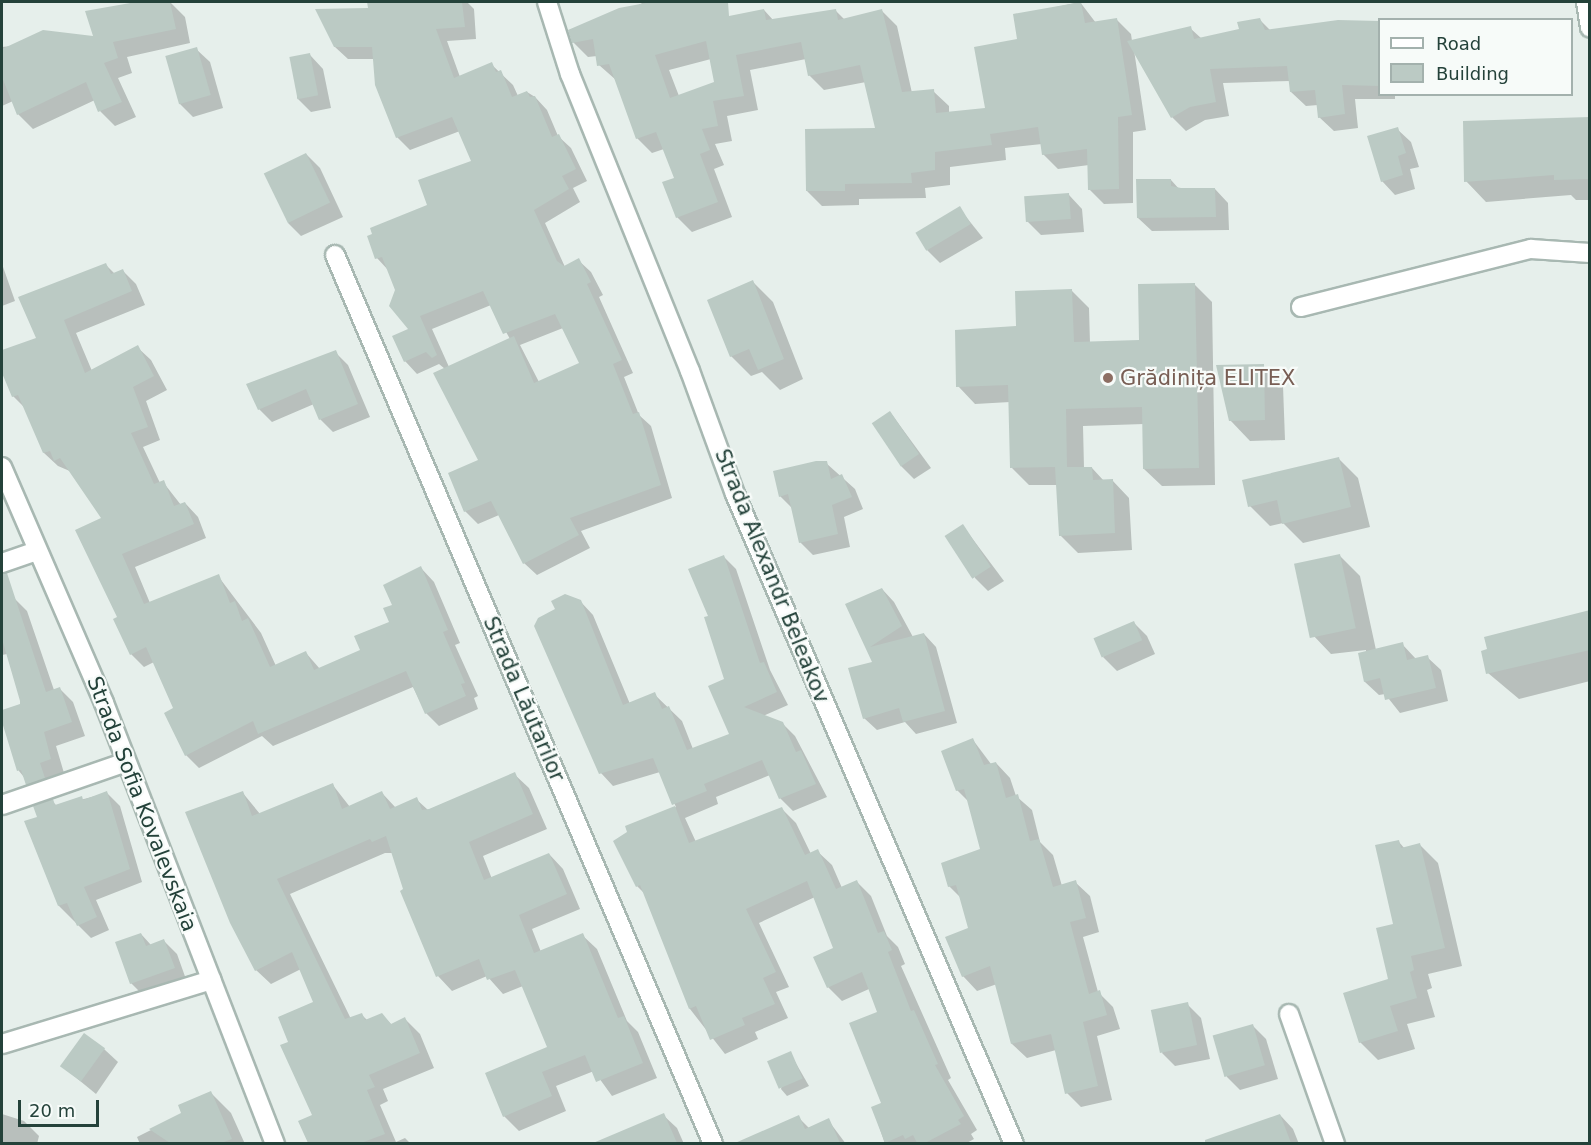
<!DOCTYPE html>
<meta charset="utf-8">
<style>
body{margin:0}
#map{position:relative;width:1591px;height:1145px;overflow:hidden;background:#e6efeb;font-family:"DejaVu Sans",sans-serif}
div>[style]{position:absolute}
[style*='--x']{left:calc(var(--x)*1px);top:calc(var(--y)*1px);width:calc(var(--w)*1px);rotate:calc(var(--a)*1deg)}
.shadow>*{inset:0;background:#0003}
.building>*{inset:0;background:#bbcac4;transform-origin:0 0}
.roads{filter:drop-shadow(2px 0 #a8b8b2) drop-shadow(-2px 0 #a8b8b2) drop-shadow(0 2px #a8b8b2) drop-shadow(0 -2px #a8b8b2)}
.minor>*{height:18px;margin:-9px;padding:0 9px;transform-origin:9px;border-radius:9px;background:#fff}
.dots>*{width:16px;height:16px;translate:-50% -50%;box-sizing:border-box;border:3px solid #f7fbf9;border-radius:50%}
span{translate:-50% -50%;white-space:nowrap;text-align:center;line-height:1.15;-webkit-text-stroke:4.5px #f7fbf9;paint-order:stroke}
.education-label{font-size:21px;color:#785e54}
.left{translate:0 -50%;text-align:left}
.street-label{font-size:21px;color:#24423a}
.frame{position:absolute;inset:0;border:3px solid #24423a;pointer-events:none}
.legend{position:absolute;left:1378px;top:18px;width:195px;height:78px;box-sizing:border-box;background:#f7fbf9;border:2px solid #a3b1ad;margin:0;padding:8px 10px;list-style:none;font-size:18px;color:#24423a}
.legend li{display:flex;align-items:center;gap:12px;height:30px}
.legend b{width:30px;border:2px solid #a3b1ad}
.scale{position:absolute;left:18px;top:1100px;width:81px;height:27px;box-sizing:border-box;border:3px solid #24423a;border-top:0;padding-left:8px;font-size:18px;line-height:21px;white-space:nowrap;color:#24423a;-webkit-text-stroke:4px #f7fbf9;paint-order:stroke}
</style>
<div id="map">
<div class="shadow">
<div style="clip-path:polygon(144px 2px,153px 6px,170px 2px,185px 17px,190px 43px,127px 57px,132px 73px,118px 78px,136px 117px,115px 126px,100px 111px,95px 100px,33px 129px,18px 114px,13px 101px,2px 106px,2px 47px,95px 38px,87px 13px)"></div>
<div style="clip-path:polygon(evenodd,369px 2px,467px 2px,474px 9px,476px 39px,447px 41px,460px 77px,491px 64px,513px 85px,518px 96px,527px 92px,535px 97px,547px 110px,558px 136px,571px 148px,587px 181px,573px 188px,580px 202px,545px 223px,565px 267px,578px 260px,591px 272px,603px 295px,599px 297px,633px 373px,624px 377px,639px 415px,651px 426px,672px 498px,581px 531px,590px 548px,537px 575px,524px 563px,499px 515px,478px 524px,465px 511px,480px 461px,445px 369px,439px 364px,417px 374px,405px 361px,410px 330px,389px 271px,377px 258px,473px 162px,460px 131px,410px 150px,397px 137px,374px 59px,348px 59px,335px 47px,370px 10px,369px 2px,491px 305px,510px 339px,449px 367px,432px 329px,491px 305px,369px 2px,563px 328px,581px 364px,539px 382px,520px 345px,563px 328px)"></div>
<div style="clip-path:polygon(evenodd,644px 2px,692px 2px,700px 10px,702px 23px,764px 10px,774px 21px,835px 10px,845px 20px,882px 11px,897px 26px,912px 93px,933px 91px,949px 106px,949px 113px,987px 109px,1019px 41px,1015px 16px,1080px 2px,1096px 23px,1116px 19px,1131px 34px,1132px 41px,1190px 28px,1202px 39px,1240px 31px,1259px 19px,1271px 31px,1380px 23px,1380px 94px,1395px 94px,1395px 99px,1355px 99px,1358px 128px,1334px 131px,1319px 117px,1318px 105px,1306px 106px,1291px 92px,1290px 81px,1223px 83px,1229px 116px,1205px 120px,1186px 131px,1172px 117px,1134px 50px,1146px 130px,1133px 132px,1133px 203px,1104px 204px,1089px 189px,1089px 165px,1058px 169px,1043px 154px,1042px 144px,1005px 148px,1006px 160px,950px 167px,950px 185px,925px 188px,926px 198px,859px 199px,859px 205px,822px 206px,807px 191px,877px 130px,866px 82px,824px 90px,809px 75px,806px 59px,750px 70px,758px 110px,727px 116px,732px 141px,715px 144px,724px 165px,714px 169px,732px 217px,692px 232px,677px 217px,676px 179px,664px 149px,652px 153px,637px 138px,616px 80px,599px 65px,597px 56px,588px 57px,573px 42px,644px 2px,711px 59px,715px 83px,679px 96px,669px 70px,711px 59px)"></div>
<div style="clip-path:polygon(196px 49px,210px 62px,223px 108px,193px 117px,179px 103px)"></div>
<div style="clip-path:polygon(310px 55px,323px 69px,331px 108px,311px 112px,297px 98px)"></div>
<div style="clip-path:polygon(1590px 119px,1590px 200px,1576px 200px,1571px 195px,1486px 202px,1466px 181px)"></div>
<div style="clip-path:polygon(1397px 129px,1411px 142px,1419px 167px,1410px 169px,1415px 189px,1395px 195px,1382px 181px)"></div>
<div style="clip-path:polygon(306px 154px,320px 168px,343px 217px,301px 236px,288px 223px)"></div>
<div style="clip-path:polygon(1171px 180px,1180px 190px,1215px 189px,1228px 203px,1229px 230px,1152px 231px,1138px 218px)"></div>
<div style="clip-path:polygon(1069px 195px,1082px 209px,1084px 232px,1041px 235px,1027px 221px)"></div>
<div style="clip-path:polygon(959px 208px,983px 238px,940px 263px,927px 250px)"></div>
<div style="clip-path:polygon(2px 264px,15px 301px,2px 306px)"></div>
<div style="clip-path:polygon(106px 265px,115px 274px,123px 271px,136px 284px,145px 305px,76px 333px,92px 371px,137px 347px,151px 360px,167px 390px,146px 401px,160px 440px,143px 447px,160px 483px,163px 482px,181px 505px,185px 503px,198px 517px,206px 538px,135px 567px,150px 603px,218px 576px,261px 633px,276px 666px,306px 653px,320px 669px,362px 651px,391px 623px,394px 605px,421px 568px,434px 582px,460px 643px,455px 645px,478px 696px,474px 698px,478px 709px,439px 726px,426px 713px,413px 687px,273px 746px,262px 736px,199px 768px,186px 755px,175px 709px,154px 662px,144px 667px,131px 654px,119px 618px,103px 519px,72px 472px,58px 466px,44px 453px,25px 408px,13px 396px,2px 351px,38px 339px)"></div>
<div style="clip-path:polygon(753px 282px,773px 302px,803px 379px,780px 390px,762px 372px,751px 376px,731px 356px)"></div>
<div style="clip-path:polygon(1195px 285px,1212px 302px,1215px 485px,1162px 486px,1144px 469px,1144px 424px,1083px 426px,1084px 468px,1092px 468px,1104px 481px,1112px 480px,1129px 498px,1132px 550px,1078px 553px,1060px 535px,1057px 485px,1029px 485px,1012px 468px,1010px 402px,975px 404px,958px 386px,1018px 328px,1071px 290px,1089px 308px,1090px 343px,1141px 342px)"></div>
<div style="clip-path:polygon(335px 352px,348px 365px,370px 417px,333px 432px,320px 419px,314px 404px,272px 422px,259px 409px)"></div>
<div style="clip-path:polygon(1263px 366px,1283px 386px,1285px 440px,1250px 441px,1230px 420px)"></div>
<div style="clip-path:polygon(890px 412px,931px 468px,914px 479px,901px 466px)"></div>
<div style="clip-path:polygon(1339px 459px,1358px 478px,1370px 527px,1303px 543px,1283px 523px,1270px 526px,1250px 506px)"></div>
<div style="clip-path:polygon(826px 463px,855px 489px,863px 509px,844px 517px,850px 547px,813px 555px,800px 542px,793px 509px,780px 496px)"></div>
<div style="clip-path:polygon(963px 526px,1004px 581px,988px 591px,975px 578px)"></div>
<div style="clip-path:polygon(723px 556px,736px 569px,770px 670px,788px 705px,763px 716px,782px 723px,795px 736px,827px 797px,793px 811px,780px 798px,770px 775px,716px 797px,718px 804px,685px 818px,696px 842px,782px 809px,796px 823px,811px 854px,817px 851px,832px 865px,842px 888px,857px 882px,871px 896px,887px 936px,898px 947px,905px 964px,901px 966px,951px 1078px,948px 1080px,977px 1130px,971px 1134px,974px 1139px,965px 1144px,885px 1144px,873px 1108px,883px 1104px,879px 1013px,869px 989px,842px 1001px,828px 987px,835px 949px,815px 897px,759px 923px,789px 987px,776px 992px,788px 1018px,755px 1032px,758px 1039px,725px 1054px,690px 1009px,646px 895px,637px 886px,627px 827px,676px 807px,660px 772px,613px 786px,601px 773px,580px 601px,593px 615px,630px 704px,654px 694px,682px 721px,693px 749px,731px 735px,726px 680px,710px 617px)"></div>
<div style="clip-path:polygon(1340px 556px,1360px 576px,1376px 650px,1402px 644px,1416px 659px,1427px 657px,1441px 670px,1448px 701px,1400px 713px,1385px 694px,1379px 695px,1365px 682px,1366px 650px,1331px 654px,1311px 633px)"></div>
<div style="clip-path:polygon(882px 589px,894px 602px,913px 637px,924px 634px,936px 647px,957px 723px,916px 734px,905px 722px,877px 730px,864px 718px,874px 662px,847px 605px)"></div>
<div style="clip-path:polygon(14px 598px,27px 611px,54px 690px,59px 688px,73px 702px,85px 736px,56px 746px,64px 773px,53px 776px,58px 792px,41px 798px,19px 771px,2px 717px,2px 712px,22px 705px,7px 654px,2px 655px,2px 601px)"></div>
<div style="clip-path:polygon(1590px 612px,1590px 681px,1519px 699px,1488px 673px)"></div>
<div style="clip-path:polygon(1133px 622px,1147px 636px,1155px 654px,1117px 671px,1103px 657px)"></div>
<div style="clip-path:polygon(973px 740px,991px 764px,996px 763px,1010px 778px,1016px 796px,1032px 810px,1040px 842px,1053px 855px,1062px 886px,1075px 882px,1090px 896px,1099px 932px,1083px 937px,1098px 992px,1113px 1007px,1120px 1029px,1097px 1036px,1112px 1100px,1081px 1107px,1067px 1093px,1056px 1050px,1027px 1058px,1012px 1044px,997px 984px,977px 991px,963px 976px,970px 929px,962px 899px,949px 886px,982px 850px,969px 802px,957px 790px)"></div>
<div style="clip-path:polygon(514px 774px,529px 788px,547px 829px,483px 856px,492px 879px,549px 854px,563px 869px,580px 909px,532px 929px,541px 952px,582px 935px,597px 949px,627px 1021px,638px 1032px,657px 1078px,612px 1096px,594px 1071px,556px 1086px,566px 1111px,519px 1131px,504px 1116px,549px 1047px,523px 986px,503px 994px,487px 976px,452px 991px,438px 976px,393px 853px,385px 853px,290px 894px,351px 1019px,362px 1015px,367px 1020px,382px 1015px,392px 1025px,405px 1019px,420px 1034px,434px 1068px,383px 1089px,388px 1101px,380px 1105px,396px 1142px,405px 1138px,411px 1144px,309px 1144px,300px 1122px,314px 1116px,290px 1043px,315px 1003px,301px 969px,271px 984px,256px 970px,242px 792px,260px 814px,332px 784px,350px 807px,382px 793px,396px 808px,416px 799px,428px 810px)"></div>
<div style="clip-path:polygon(107px 793px,120px 806px,142px 882px,96px 900px,109px 930px,91px 938px,59px 906px,38px 818px,52px 801px,57px 806px)"></div>
<div style="clip-path:polygon(1399px 842px,1405px 849px,1420px 845px,1438px 863px,1462px 966px,1428px 974px,1432px 988px,1427px 990px,1435px 1017px,1407px 1024px,1415px 1049px,1378px 1060px,1360px 1042px,1390px 980px)"></div>
<div style="clip-path:polygon(141px 934px,151px 945px,164px 941px,177px 954px,187px 982px,145px 997px,131px 983px)"></div>
<div style="clip-path:polygon(1187px 1004px,1201px 1018px,1210px 1059px,1175px 1066px,1162px 1053px)"></div>
<div style="clip-path:polygon(1253px 1026px,1266px 1039px,1278px 1079px,1240px 1090px,1227px 1077px,1215px 1037px)"></div>
<div style="clip-path:polygon(104px 1049px,118px 1062px,96px 1094px,63px 1067px)"></div>
<div style="clip-path:polygon(790px 1053px,809px 1086px,787px 1096px,781px 1089px)"></div>
<div style="clip-path:polygon(211px 1093px,231px 1113px,245px 1144px,140px 1144px,137px 1137px,183px 1114px)"></div>
<div style="clip-path:polygon(2px 1114px,24px 1121px,39px 1136px,37px 1144px,2px 1144px)"></div>
<div style="clip-path:polygon(663px 1115px,677px 1128px,684px 1144px,626px 1144px,621px 1133px)"></div>
<div style="clip-path:polygon(1280px 1115px,1293px 1129px,1299px 1144px,1240px 1144px,1235px 1131px)"></div>
<div style="clip-path:polygon(798px 1117px,809px 1128px,828px 1120px,846px 1144px,756px 1144px,755px 1141px)"></div>
</div>
<div class="building">
<div style="clip-path:polygon(136px 2px,170px 2px,176px 29px,113px 42px,118px 58px,104px 63px,122px 102px,98px 112px,86px 82px,17px 115px,2px 77px,2px 49px,43px 30px,93px 36px,85px 11px)"></div>
<div style="clip-path:polygon(367px 2px,462px 2px,465px 27px,436px 29px,454px 78px,492px 62px,496px 72px,501px 70px,512px 97px,527px 91px,530px 97px,535px 96px,552px 137px,559px 134px,576px 169px,562px 176px,569px 189px,534px 210px,557px 261px,564px 266px,579px 258px,591px 282px,587px 284px,622px 360px,613px 364px,633px 414px,639px 412px,661px 485px,570px 518px,579px 535px,523px 564px,491px 501px,464px 512px,448px 473px,478px 460px,433px 373px,514px 336px,534px 383px,579px 363px,555px 314px,503px 334px,483px 291px,420px 316px,437px 355px,432px 358px,426px 352px,404px 362px,392px 336px,408px 329px,389px 306px,395px 290px,382px 257px,375px 259px,367px 236px,372px 234px,370px 228px,427px 205px,418px 180px,471px 161px,452px 117px,396px 138px,375px 85px,372px 47px,334px 47px,315px 9px,368px 8px)"></div>
<div style="clip-path:polygon(evenodd,651px 2px,728px 2px,729px 16px,764px 9px,766px 20px,836px 9px,838px 20px,882px 9px,902px 92px,934px 89px,936px 113px,985px 108px,974px 47px,1017px 39px,1013px 14px,1081px 2px,1085px 23px,1117px 18px,1132px 115px,1118px 117px,1119px 189px,1088px 190px,1087px 149px,1042px 155px,1038px 127px,990px 134px,992px 145px,935px 152px,935px 170px,911px 173px,912px 183px,845px 184px,845px 191px,806px 191px,805px 129px,875px 128px,860px 65px,808px 76px,801px 42px,736px 55px,744px 96px,713px 101px,718px 126px,702px 129px,710px 150px,700px 154px,718px 202px,676px 218px,662px 182px,674px 178px,656px 132px,636px 139px,609px 64px,597px 66px,593px 39px,572px 43px,568px 30px,619px 8px,651px 2px,706px 41px,714px 82px,670px 98px,655px 55px,706px 41px)"></div>
<div style="clip-path:polygon(1260px 18px,1265px 30px,1338px 20px,1380px 21px,1380px 86px,1342px 85px,1345px 114px,1318px 118px,1315px 90px,1290px 92px,1287px 66px,1210px 69px,1216px 102px,1190px 107px,1171px 118px,1127px 41px,1191px 26px,1194px 39px,1239px 29px,1237px 22px)"></div>
<div style="left:197px;top:47px;width:50px;height:33px;rotate:74deg"></div>
<div style="left:310px;top:53px;width:43px;height:21px;rotate:79deg"></div>
<div style="clip-path:polygon(1590px 117px,1590px 179px,1554px 180px,1554px 175px,1464px 182px,1463px 121px)"></div>
<div style="clip-path:polygon(1398px 127px,1406px 153px,1398px 156px,1403px 175px,1381px 182px,1367px 136px)"></div>
<div style="left:306px;top:153px;width:55px;height:47px;rotate:64deg"></div>
<div style="clip-path:polygon(1136px 179px,1171px 179px,1171px 186px,1181px 188px,1215px 188px,1216px 217px,1137px 218px)"></div>
<div style="left:1069px;top:193px;width:26px;height:45px;rotate:86deg"></div>
<div style="left:960px;top:206px;width:21px;height:52px;rotate:59deg"></div>
<div style="clip-path:polygon(106px 263px,111px 274px,123px 269px,132px 291px,64px 320px,85px 373px,138px 345px,154px 376px,133px 387px,148px 427px,131px 433px,154px 484px,164px 480px,174px 506px,185px 502px,194px 524px,122px 554px,144px 604px,219px 574px,230px 603px,235px 601px,242px 621px,248px 618px,270px 667px,306px 651px,314px 670px,360px 650px,354px 636px,389px 622px,383px 608px,392px 605px,383px 585px,421px 566px,448px 630px,443px 632px,465px 683px,461px 684px,466px 696px,425px 714px,406px 671px,258px 734px,253px 721px,185px 756px,164px 713px,173px 708px,146px 647px,130px 655px,113px 619px,117px 617px,75px 530px,101px 518px,60px 458px,54px 461px,50px 451px,43px 453px,18px 395px,12px 397px,2px 373px,2px 350px,36px 338px,18px 297px)"></div>
<div style="clip-path:polygon(753px 280px,784px 359px,758px 370px,749px 349px,730px 357px,707px 300px)"></div>
<div style="clip-path:polygon(1195px 283px,1199px 468px,1143px 469px,1142px 407px,1066px 409px,1067px 467px,1092px 467px,1093px 480px,1113px 479px,1115px 533px,1059px 536px,1055px 467px,1010px 468px,1008px 385px,956px 387px,955px 330px,1016px 326px,1015px 291px,1072px 289px,1074px 342px,1139px 340px,1138px 284px)"></div>
<div style="clip-path:polygon(336px 350px,358px 404px,319px 420px,306px 389px,258px 410px,246px 384px)"></div>
<div style="clip-path:polygon(1264px 364px,1265px 420px,1229px 421px,1216px 365px)"></div>
<div style="left:890px;top:411px;width:52px;height:22px;rotate:56deg"></div>
<div style="clip-path:polygon(1339px 457px,1351px 507px,1282px 524px,1277px 500px,1248px 507px,1242px 480px)"></div>
<div style="clip-path:polygon(816px 461px,827px 461px,831px 479px,842px 474px,852px 497px,832px 505px,838px 534px,799px 543px,788px 494px,779px 497px,773px 471px)"></div>
<div style="left:963px;top:524px;width:51px;height:22px;rotate:57deg"></div>
<div style="left:1340px;top:554px;width:76px;height:47px;rotate:78deg"></div>
<div style="clip-path:polygon(724px 555px,760px 663px,764px 662px,777px 692px,744px 707px,783px 722px,796px 752px,801px 750px,816px 784px,779px 799px,762px 760px,704px 784px,707px 791px,672px 805px,653px 758px,599px 774px,534px 626px,538px 618px,555px 609px,551px 601px,565px 594px,581px 600px,623px 705px,655px 692px,662px 709px,669px 706px,687px 750px,729px 734px,708px 686px,724px 679px,704px 617px,708px 616px,688px 569px)"></div>
<div style="clip-path:polygon(7px 573px,46px 692px,60px 687px,72px 722px,44px 732px,51px 759px,40px 763px,45px 778px,26px 785px,21px 770px,17px 771px,2px 722px,2px 710px,20px 704px,20px 701px,2px 639px,2px 574px)"></div>
<div style="clip-path:polygon(882px 588px,902px 626px,870px 647px,924px 633px,945px 711px,903px 722px,899px 708px,863px 719px,848px 668px,872px 662px,845px 604px)"></div>
<div style="clip-path:polygon(1590px 610px,1590px 650px,1486px 674px,1481px 651px,1487px 649px,1484px 637px)"></div>
<div style="left:1134px;top:621px;width:21px;height:44px;rotate:67deg"></div>
<div style="clip-path:polygon(1403px 642px,1407px 660px,1428px 655px,1436px 688px,1385px 700px,1380px 678px,1364px 682px,1358px 653px)"></div>
<div style="clip-path:polygon(973px 738px,984px 765px,996px 762px,1006px 798px,1018px 794px,1030px 841px,1039px 839px,1053px 887px,1076px 880px,1086px 918px,1070px 922px,1089px 994px,1100px 990px,1107px 1015px,1083px 1022px,1098px 1086px,1065px 1094px,1051px 1034px,1011px 1044px,990px 966px,962px 977px,945px 937px,968px 928px,956px 885px,948px 887px,941px 863px,980px 849px,964px 789px,956px 791px,941px 751px)"></div>
<div style="clip-path:polygon(515px 772px,533px 814px,469px 842px,484px 880px,549px 853px,567px 894px,519px 915px,534px 953px,583px 933px,618px 1018px,624px 1016px,643px 1063px,596px 1082px,585px 1055px,542px 1072px,552px 1096px,503px 1117px,485px 1073px,547px 1047px,515px 970px,487px 980px,479px 959px,436px 977px,400px 891px,403px 889px,386px 836px,372px 842px,370px 839px,277px 879px,345px 1019px,362px 1013px,365px 1020px,382px 1013px,391px 1024px,405px 1017px,420px 1053px,369px 1075px,375px 1087px,367px 1090px,385px 1134px,361px 1143px,308px 1143px,298px 1121px,312px 1115px,280px 1045px,288px 1042px,278px 1017px,313px 1002px,292px 952px,255px 971px,230px 923px,185px 812px,243px 791px,252px 816px,333px 783px,342px 809px,382px 791px,390px 809px,417px 797px,422px 810px,429px 809px)"></div>
<div style="clip-path:polygon(107px 791px,130px 869px,84px 887px,97px 917px,77px 926px,67px 903px,58px 906px,24px 821px,37px 817px,33px 806px,53px 799px,55px 805px,82px 796px,83px 800px)"></div>
<div style="clip-path:polygon(675px 806px,689px 843px,782px 807px,805px 855px,818px 849px,836px 889px,857px 880px,878px 933px,884px 931px,892px 950px,888px 952px,911px 1011px,914px 1010px,938px 1064px,935px 1065px,964px 1116px,958px 1120px,961px 1124px,925px 1143px,917px 1143px,913px 1135px,905px 1139px,903px 1135px,885px 1143px,871px 1107px,881px 1103px,849px 1023px,877px 1012px,862px 972px,827px 988px,813px 957px,833px 948px,807px 881px,746px 909px,776px 972px,763px 978px,775px 1004px,742px 1018px,745px 1025px,710px 1040px,696px 1006px,689px 1009px,640px 885px,636px 887px,613px 841px,627px 832px,625px 826px)"></div>
<div style="clip-path:polygon(1399px 840px,1401px 848px,1420px 843px,1445px 948px,1411px 956px,1414px 970px,1410px 972px,1417px 998px,1390px 1006px,1398px 1031px,1359px 1043px,1343px 993px,1388px 979px,1376px 928px,1393px 924px,1375px 845px)"></div>
<div style="clip-path:polygon(141px 933px,146px 946px,164px 939px,175px 968px,130px 984px,115px 942px)"></div>
<div style="left:1188px;top:1002px;width:44px;height:38px;rotate:78deg"></div>
<div style="left:1253px;top:1024px;width:43px;height:42px;rotate:74deg"></div>
<div style="left:84px;top:1033px;width:26px;height:41px;rotate:36deg"></div>
<div style="left:791px;top:1051px;width:30px;height:26px;rotate:67deg"></div>
<div style="clip-path:polygon(211px 1091px,232px 1139px,221px 1143px,170px 1143px,149px 1129px,181px 1113px,178px 1105px)"></div>
<div style="clip-path:polygon(664px 1113px,677px 1143px,593px 1143px)"></div>
<div style="clip-path:polygon(1280px 1114px,1291px 1143px,1205px 1143px,1205px 1140px)"></div>
<div style="clip-path:polygon(799px 1115px,805px 1129px,829px 1118px,840px 1143px,735px 1143px)"></div>
</div>
<div class="roads">
<div class="minor">
<div style="--x:547;--y:2;--w:76;--a:72.3"></div>
<div style="--x:570;--y:74;--w:320;--a:68"></div>
<div style="--x:690;--y:371;--w:131;--a:69.9"></div>
<div style="--x:735;--y:494;--w:707;--a:66.77"></div>
<div style="--x:1586;--y:2;--w:26;--a:81"></div>
<div style="--x:335;--y:255;--w:966;--a:66.96"></div>
<div style="--x:1301;--y:307;--w:237;--a:-14.2"></div>
<div style="--x:1531;--y:249;--w:59;--a:3.9"></div>
<div style="--x:2;--y:467;--w:257;--a:66.6"></div>
<div style="--x:104;--y:703;--w:473;--a:68.8"></div>
<div style="--x:2;--y:563;--w:36;--a:-19"></div>
<div style="--x:2;--y:805;--w:131;--a:-19.1"></div>
<div style="--x:1289;--y:1014;--w:138;--a:70.5"></div>
<div style="--x:2;--y:1044;--w:219;--a:-17"></div>
</div>
</div>
<div class="dots">
<div style="left:1108px;top:378px;background:#8d6e63"></div>
</div>
<div class="education-label">
<span class="left" style="left:1120px;top:378px">Grădinița ELITEX</span>
</div>
<div class="street-label">
<span style="left:772px;top:576px;rotate:68deg">Strada Alexandr Beleakov</span>
<span style="left:524px;top:699px;rotate:67deg">Strada Lăutarilor</span>
<span style="left:142px;top:804px;rotate:69deg">Strada Sofia Kovalevskaia</span>
</div>
<div class="frame"></div>
<ul class="legend">
<li><b style="height:8px;background:#fff"></b>Road</li>
<li><b style="height:16px;background:#bbcac4"></b>Building</li>
</ul>
<div class="scale">20 m</div>
</div>
